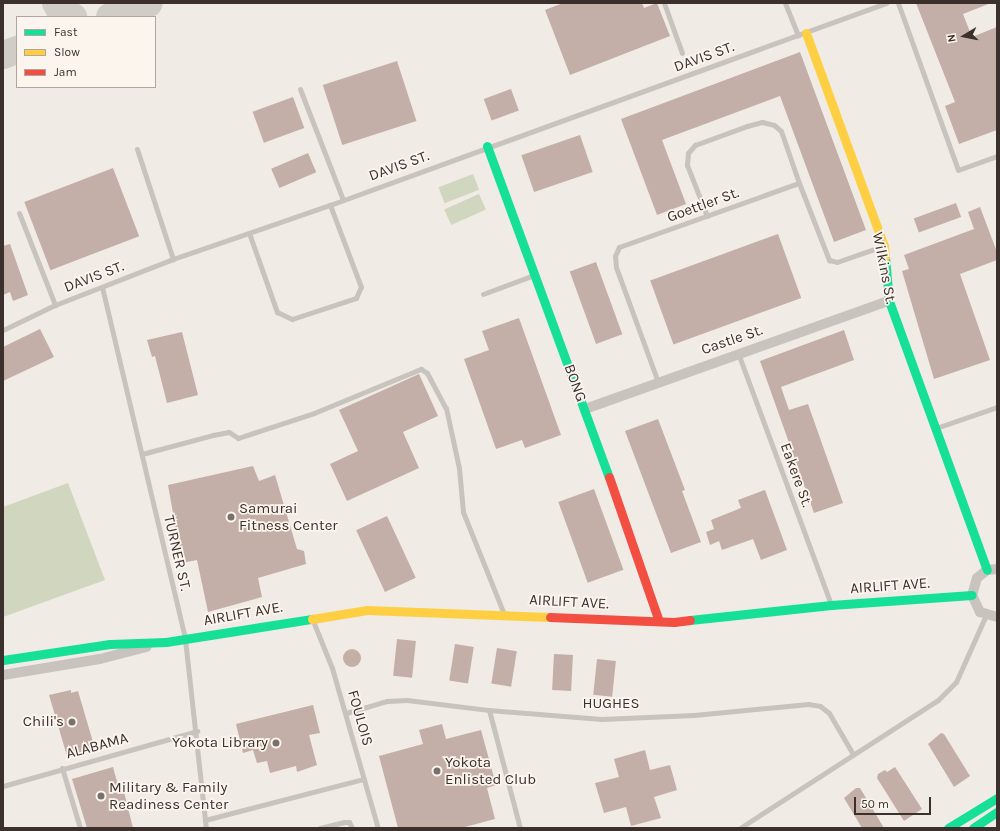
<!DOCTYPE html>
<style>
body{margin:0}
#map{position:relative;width:1000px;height:831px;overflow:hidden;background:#f0ebe5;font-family:Karla,sans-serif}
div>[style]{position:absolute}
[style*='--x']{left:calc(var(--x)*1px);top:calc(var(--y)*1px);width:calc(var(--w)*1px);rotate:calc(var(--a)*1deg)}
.green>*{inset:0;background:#d1d6bf;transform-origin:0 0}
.taxiway>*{height:28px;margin:-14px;padding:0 14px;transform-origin:14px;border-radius:14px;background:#d0ccc6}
.building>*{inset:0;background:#c3afa7;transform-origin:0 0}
.round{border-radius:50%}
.lane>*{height:5px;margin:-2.5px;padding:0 2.5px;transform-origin:2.5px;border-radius:2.5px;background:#c9c3be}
.street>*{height:10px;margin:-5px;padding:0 5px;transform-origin:5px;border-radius:5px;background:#c9c3be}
.fast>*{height:9px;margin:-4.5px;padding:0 4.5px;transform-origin:4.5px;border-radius:4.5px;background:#16e098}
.slow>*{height:9px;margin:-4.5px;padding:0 4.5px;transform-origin:4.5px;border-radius:4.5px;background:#ffcf43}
.jam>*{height:9px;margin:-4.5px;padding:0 4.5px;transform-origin:4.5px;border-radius:4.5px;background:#f24e42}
.dots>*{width:11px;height:11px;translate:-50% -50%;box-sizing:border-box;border:2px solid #fbf5ee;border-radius:50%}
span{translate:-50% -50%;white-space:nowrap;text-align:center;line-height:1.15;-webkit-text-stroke:3.5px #fbf5ee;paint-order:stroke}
.street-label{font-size:15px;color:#3b302b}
.poi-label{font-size:15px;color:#3b302b}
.left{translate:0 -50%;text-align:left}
.right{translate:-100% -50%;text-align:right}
.frame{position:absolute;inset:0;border:4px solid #3b302b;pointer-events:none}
.legend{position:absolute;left:16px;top:16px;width:140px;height:72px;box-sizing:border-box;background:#fbf5ee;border:1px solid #aea6a0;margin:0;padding:5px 7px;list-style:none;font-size:12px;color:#3b302b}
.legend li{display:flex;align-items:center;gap:8px;height:20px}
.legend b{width:20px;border:1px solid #aea6a0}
.north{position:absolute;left:944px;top:16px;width:40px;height:40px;-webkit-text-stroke:3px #fbf5ee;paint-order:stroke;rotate:260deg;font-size:11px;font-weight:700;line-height:16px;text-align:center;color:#3b302b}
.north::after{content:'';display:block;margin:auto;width:14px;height:18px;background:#3b302b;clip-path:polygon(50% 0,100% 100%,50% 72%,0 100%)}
.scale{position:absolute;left:854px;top:797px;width:77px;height:18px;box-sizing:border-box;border:2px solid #3b302b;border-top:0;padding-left:5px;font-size:12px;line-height:14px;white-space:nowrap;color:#3b302b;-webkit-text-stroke:3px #fbf5ee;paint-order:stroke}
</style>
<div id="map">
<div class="green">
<div style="left:473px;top:174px;width:17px;height:37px;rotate:69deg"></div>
<div style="left:479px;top:194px;width:17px;height:38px;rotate:66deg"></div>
<div style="clip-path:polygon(68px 483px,105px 580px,3px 617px,3px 507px)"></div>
</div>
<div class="taxiway">
<div style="--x:56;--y:3;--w:8;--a:60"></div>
<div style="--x:60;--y:10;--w:15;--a:28"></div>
<div style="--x:110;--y:17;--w:41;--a:-19.7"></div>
<div style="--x:3;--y:55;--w:15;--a:-20"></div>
</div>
<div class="building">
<div style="clip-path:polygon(563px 3px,642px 3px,644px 8px,657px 3px,670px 36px,570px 75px,545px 10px)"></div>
<div style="clip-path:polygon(916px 3px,991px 3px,963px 14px,972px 37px,997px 27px,997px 130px,959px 144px,945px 106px,955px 102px)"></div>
<div style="clip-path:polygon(800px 52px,866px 230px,834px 242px,780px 96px,662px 140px,686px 204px,657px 215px,621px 119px)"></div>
<div style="left:397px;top:61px;width:63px;height:78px;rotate:72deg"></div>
<div style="left:511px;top:89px;width:23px;height:29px;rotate:70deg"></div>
<div style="left:293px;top:97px;width:33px;height:43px;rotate:70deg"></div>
<div style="left:580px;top:135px;width:39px;height:62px;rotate:71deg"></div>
<div style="left:308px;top:153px;width:21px;height:40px;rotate:67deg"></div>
<div style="left:113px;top:168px;width:73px;height:95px;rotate:69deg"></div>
<div style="left:956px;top:203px;width:15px;height:45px;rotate:70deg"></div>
<div style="clip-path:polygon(980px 207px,997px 252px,997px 260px,960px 274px,990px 360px,934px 379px,902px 271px,909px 269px,904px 255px,974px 229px,968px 212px)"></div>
<div style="left:778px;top:234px;width:68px;height:136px;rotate:70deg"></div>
<div style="clip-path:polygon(10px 244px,28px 295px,13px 301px,10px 292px,3px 295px,3px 246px)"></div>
<div style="left:596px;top:262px;width:77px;height:28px;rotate:70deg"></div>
<div style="clip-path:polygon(519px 318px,561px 435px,525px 448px,522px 440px,496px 449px,464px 359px,489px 350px,482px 331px)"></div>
<div style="clip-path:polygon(40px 329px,54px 357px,3px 381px,3px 347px)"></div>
<div style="clip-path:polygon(844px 330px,854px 360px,781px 387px,789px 410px,808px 404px,843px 503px,814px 513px,760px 361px)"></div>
<div style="clip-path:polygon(182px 332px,198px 395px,167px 403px,155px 356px,152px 357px,147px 340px)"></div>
<div style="clip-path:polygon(419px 374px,438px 416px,403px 432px,419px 468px,347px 501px,330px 464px,358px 451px,339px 410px)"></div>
<div style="clip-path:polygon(658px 419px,685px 490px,682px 491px,701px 542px,671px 553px,625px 431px)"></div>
<div style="clip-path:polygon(253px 466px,259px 481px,275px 475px,297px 549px,304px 551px,306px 564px,258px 578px,262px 597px,208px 612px,197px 560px,182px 563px,168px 485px)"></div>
<div style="left:594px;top:489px;width:86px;height:38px;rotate:70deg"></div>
<div style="clip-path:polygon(765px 490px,787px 550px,761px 560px,753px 539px,722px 550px,719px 541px,710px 545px,706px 532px,714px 529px,711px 520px,741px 508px,738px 500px)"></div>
<div style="left:387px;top:516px;width:68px;height:34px;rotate:65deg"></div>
<div style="left:397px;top:639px;width:19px;height:37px;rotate:6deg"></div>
<div style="left:455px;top:644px;width:19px;height:37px;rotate:9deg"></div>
<div style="left:497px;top:648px;width:20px;height:36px;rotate:9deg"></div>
<div class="round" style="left:343px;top:649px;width:18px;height:18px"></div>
<div style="left:554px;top:654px;width:19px;height:36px;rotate:3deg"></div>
<div style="left:597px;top:659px;width:19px;height:36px;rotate:6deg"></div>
<div style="clip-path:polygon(71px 690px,71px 693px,78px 691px,95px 749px,67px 756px,49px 695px)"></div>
<div style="clip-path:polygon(313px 705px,320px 733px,309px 735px,317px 765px,297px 772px,296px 766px,270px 773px,267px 761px,257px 763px,253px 750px,243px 753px,236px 724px)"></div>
<div style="clip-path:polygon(442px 724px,446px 739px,481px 730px,496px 785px,487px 788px,495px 819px,461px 828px,398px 828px,379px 756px,423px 744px,419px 730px)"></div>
<div style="clip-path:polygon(941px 733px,944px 734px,970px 776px,954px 787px,928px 744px)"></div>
<div style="clip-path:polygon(645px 750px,650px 770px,670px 765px,677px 790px,654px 797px,661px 818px,631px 826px,626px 807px,604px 813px,595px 783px,619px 777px,614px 759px)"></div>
<div style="clip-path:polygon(113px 767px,119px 789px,123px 788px,133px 828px,87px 828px,72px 779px)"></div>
<div style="clip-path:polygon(895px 767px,922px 809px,904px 821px,877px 778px,878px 774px,885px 770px,887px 772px)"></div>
<div style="clip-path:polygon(856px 788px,860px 788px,884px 828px,862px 828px,844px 798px)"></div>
</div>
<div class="lane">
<div style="--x:664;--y:3;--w:53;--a:70.2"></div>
<div style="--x:785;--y:3;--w:35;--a:68"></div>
<div style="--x:898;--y:3;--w:177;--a:70.2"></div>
<div style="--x:958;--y:170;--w:41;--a:-19.7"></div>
<div style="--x:300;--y:89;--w:119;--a:68.8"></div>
<div style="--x:137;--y:149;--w:116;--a:71.9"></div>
<div style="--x:19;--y:213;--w:99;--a:68.6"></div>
<div style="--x:707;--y:216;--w:55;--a:-111.4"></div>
<div style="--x:687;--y:165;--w:12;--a:-85"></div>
<div style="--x:688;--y:153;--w:11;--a:-49"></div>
<div style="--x:695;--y:145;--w:55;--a:-20.1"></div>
<div style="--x:747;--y:126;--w:16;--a:-15"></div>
<div style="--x:762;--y:122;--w:12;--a:14"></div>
<div style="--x:774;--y:125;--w:9;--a:41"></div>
<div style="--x:781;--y:131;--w:55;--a:70.9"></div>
<div style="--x:249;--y:233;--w:84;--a:70.5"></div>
<div style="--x:277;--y:312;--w:17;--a:25"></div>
<div style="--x:292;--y:319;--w:67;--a:-18.2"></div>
<div style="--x:356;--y:298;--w:12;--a:-66"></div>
<div style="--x:361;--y:287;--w:88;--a:-110.7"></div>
<div style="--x:102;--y:287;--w:362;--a:76.7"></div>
<div style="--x:185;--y:639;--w:190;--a:83.7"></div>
<div style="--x:483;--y:294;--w:54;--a:-20.4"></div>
<div style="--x:3;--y:330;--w:58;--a:-25.7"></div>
<div style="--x:55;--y:305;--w:127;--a:-21.3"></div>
<div style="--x:173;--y:259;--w:166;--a:-19"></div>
<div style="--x:330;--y:205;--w:592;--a:-19.97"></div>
<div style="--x:738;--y:353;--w:269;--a:69.7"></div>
<div style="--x:658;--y:382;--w:122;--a:-110.1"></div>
<div style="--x:616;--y:267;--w:11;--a:-95"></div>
<div style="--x:615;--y:256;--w:10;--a:-66"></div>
<div style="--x:619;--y:247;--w:191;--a:-19.6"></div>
<div style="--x:799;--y:183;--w:83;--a:68.7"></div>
<div style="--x:829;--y:260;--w:8;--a:14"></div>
<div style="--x:837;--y:262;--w:49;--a:-19.2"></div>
<div style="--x:936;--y:428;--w:65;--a:-19"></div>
<div style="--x:142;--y:454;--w:73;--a:-15"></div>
<div style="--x:213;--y:435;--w:16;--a:-11"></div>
<div style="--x:229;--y:432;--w:11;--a:34"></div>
<div style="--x:238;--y:438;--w:80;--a:-18.2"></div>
<div style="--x:314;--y:413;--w:116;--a:-22.4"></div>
<div style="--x:421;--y:369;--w:7;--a:34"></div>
<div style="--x:427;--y:373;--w:40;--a:62"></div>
<div style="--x:446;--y:408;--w:61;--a:77.8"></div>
<div style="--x:459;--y:468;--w:44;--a:84.8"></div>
<div style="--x:463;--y:512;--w:110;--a:68.1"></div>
<div style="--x:313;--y:621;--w:51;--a:68"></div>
<div style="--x:332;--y:668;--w:166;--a:74"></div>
<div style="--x:489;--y:710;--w:122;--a:75.3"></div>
<div style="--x:346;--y:713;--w:43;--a:-16.3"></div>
<div style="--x:387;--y:701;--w:20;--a:-3"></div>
<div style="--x:407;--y:700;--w:83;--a:7"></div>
<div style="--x:489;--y:710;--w:113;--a:4.6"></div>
<div style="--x:602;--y:719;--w:92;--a:-2.5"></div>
<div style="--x:694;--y:715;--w:115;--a:-5.5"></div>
<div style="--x:808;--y:704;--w:12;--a:9"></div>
<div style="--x:820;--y:706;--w:11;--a:38"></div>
<div style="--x:829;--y:713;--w:48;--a:59.7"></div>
<div style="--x:62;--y:768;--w:63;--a:73.3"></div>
<div style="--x:3;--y:786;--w:202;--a:-15.8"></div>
<div style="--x:205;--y:820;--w:164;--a:-14.5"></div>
<div style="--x:320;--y:828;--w:25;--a:-14"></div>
<div style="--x:344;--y:822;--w:5;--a:0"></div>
<div style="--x:349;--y:822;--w:7;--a:63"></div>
<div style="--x:740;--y:828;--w:236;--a:-32.9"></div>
<div style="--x:938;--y:700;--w:25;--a:-45"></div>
<div style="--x:956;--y:682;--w:73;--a:-65.9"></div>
</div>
<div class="street">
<div style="--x:585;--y:409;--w:323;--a:-19.6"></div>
<div style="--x:997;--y:569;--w:10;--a:174"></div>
<div style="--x:987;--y:570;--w:13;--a:141"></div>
<div style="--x:977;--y:578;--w:18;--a:106"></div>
<div style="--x:972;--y:595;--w:19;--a:65"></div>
<div style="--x:980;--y:612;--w:18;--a:16"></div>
<div style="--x:3;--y:675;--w:98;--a:-9.4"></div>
<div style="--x:100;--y:659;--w:48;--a:-14.6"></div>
</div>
<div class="fast">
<div style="--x:487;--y:146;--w:353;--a:69.8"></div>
<div style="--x:885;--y:257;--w:44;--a:84.8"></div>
<div style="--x:889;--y:301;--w:286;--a:70"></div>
<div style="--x:690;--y:620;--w:142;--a:-6.1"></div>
<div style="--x:831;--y:605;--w:141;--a:-4.1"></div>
<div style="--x:3;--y:660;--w:108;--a:-8.5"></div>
<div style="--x:110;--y:644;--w:56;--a:-2"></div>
<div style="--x:166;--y:642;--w:148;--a:-9"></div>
<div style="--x:948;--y:828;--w:57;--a:-31.5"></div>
<div style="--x:973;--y:828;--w:29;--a:-34"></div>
</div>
<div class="slow">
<div style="--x:806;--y:33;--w:227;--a:69.9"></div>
<div style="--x:884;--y:246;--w:11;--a:85"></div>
<div style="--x:312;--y:619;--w:56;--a:-9.3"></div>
<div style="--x:367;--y:610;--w:183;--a:2.2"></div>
</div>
<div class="jam">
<div style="--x:609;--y:477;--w:152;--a:70.9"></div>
<div style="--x:550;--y:617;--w:124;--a:2.3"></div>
<div style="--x:674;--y:622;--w:16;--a:-7"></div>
</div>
<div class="dots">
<div style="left:231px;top:517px;background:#7a716c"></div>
<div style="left:72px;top:722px;background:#7a716c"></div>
<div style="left:276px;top:743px;background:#7a716c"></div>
<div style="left:437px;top:771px;background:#7a716c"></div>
<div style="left:101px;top:796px;background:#7a716c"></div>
</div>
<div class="street-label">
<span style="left:704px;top:57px;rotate:-20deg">DAVIS ST.</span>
<span style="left:399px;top:166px;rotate:-20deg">DAVIS ST.</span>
<span style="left:703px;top:205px;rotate:-20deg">Goettler St.</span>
<span style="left:884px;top:268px;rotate:79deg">Wilkins St.</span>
<span style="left:94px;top:277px;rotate:-21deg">DAVIS ST.</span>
<span style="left:732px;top:340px;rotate:-19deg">Castle St.</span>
<span style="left:575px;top:383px;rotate:70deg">BONG</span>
<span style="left:796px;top:475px;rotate:70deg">Eakere St.</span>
<span style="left:177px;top:553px;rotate:77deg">TURNER ST.</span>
<span style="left:890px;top:586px;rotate:-4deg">AIRLIFT AVE.</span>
<span style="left:569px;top:602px;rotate:3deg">AIRLIFT AVE.</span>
<span style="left:243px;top:614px;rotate:-10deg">AIRLIFT AVE.</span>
<span style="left:611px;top:704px">HUGHES</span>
<span style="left:360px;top:718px;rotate:74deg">FOULOIS</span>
<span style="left:97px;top:746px;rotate:-15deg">ALABAMA</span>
</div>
<div class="poi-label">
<span class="left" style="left:239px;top:517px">Samurai<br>Fitness Center</span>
<span class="right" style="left:64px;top:722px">Chili's</span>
<span class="right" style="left:268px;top:743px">Yokota Library</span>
<span class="left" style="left:445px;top:771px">Yokota<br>Enlisted Club</span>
<span class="left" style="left:109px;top:796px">Military &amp; Family<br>Readiness Center</span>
</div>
<div class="frame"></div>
<ul class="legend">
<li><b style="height:5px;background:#16e098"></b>Fast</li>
<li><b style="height:5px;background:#ffcf43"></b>Slow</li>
<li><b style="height:5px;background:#f24e42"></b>Jam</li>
</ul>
<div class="north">N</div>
<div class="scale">50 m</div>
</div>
